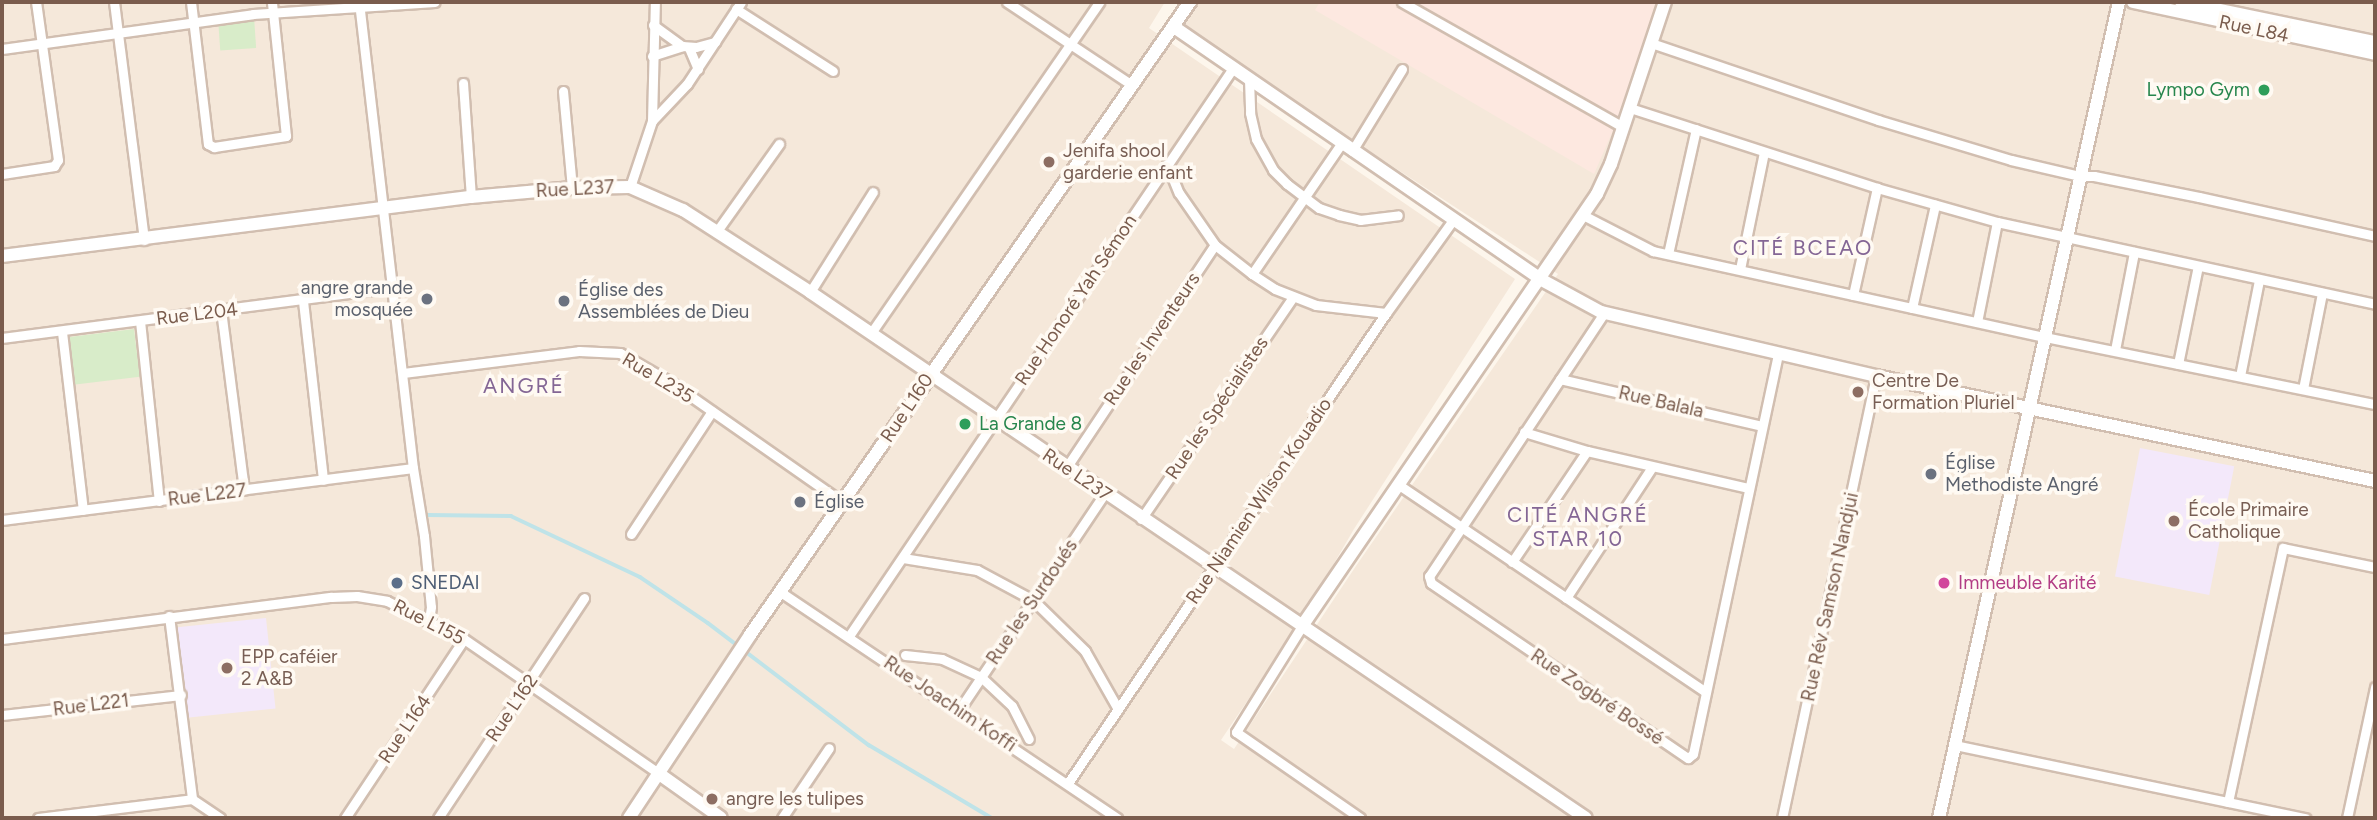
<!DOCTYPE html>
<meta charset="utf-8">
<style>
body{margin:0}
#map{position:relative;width:2377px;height:820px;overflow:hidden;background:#fdf6ec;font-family:Figtree,sans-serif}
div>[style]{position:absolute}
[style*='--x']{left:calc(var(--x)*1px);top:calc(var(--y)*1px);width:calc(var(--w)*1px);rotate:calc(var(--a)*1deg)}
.residential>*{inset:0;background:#f5e8da}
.commercial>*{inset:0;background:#fde8e0}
.education>*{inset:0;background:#f3e8fa;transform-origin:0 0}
.green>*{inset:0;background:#d8ecc9;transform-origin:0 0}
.stream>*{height:3.5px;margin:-1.75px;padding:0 1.75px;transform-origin:1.75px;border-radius:1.75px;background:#bfe3e8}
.roads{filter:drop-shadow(2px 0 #d1beb0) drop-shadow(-2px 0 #d1beb0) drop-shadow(0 2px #d1beb0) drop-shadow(0 -2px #d1beb0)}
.street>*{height:9px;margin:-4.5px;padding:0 4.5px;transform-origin:4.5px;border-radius:4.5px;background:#fff}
.secondary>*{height:12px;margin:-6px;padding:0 6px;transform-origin:6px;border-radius:6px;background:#fff}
.dots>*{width:19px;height:19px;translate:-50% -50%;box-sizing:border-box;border:4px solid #fffaf3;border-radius:50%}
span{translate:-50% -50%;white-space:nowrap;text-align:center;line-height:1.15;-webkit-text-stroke:7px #fffaf3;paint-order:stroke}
.street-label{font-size:19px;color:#7a5c4d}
.leisure-label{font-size:19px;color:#27864d}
.right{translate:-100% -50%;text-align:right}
.left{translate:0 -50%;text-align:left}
.education-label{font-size:19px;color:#785e54}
.worship-label{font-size:19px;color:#5b616d}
.service-label{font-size:19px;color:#4e5e75}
.hotel-label{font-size:19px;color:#b23c85}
.neighbourhood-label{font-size:21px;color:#846695;letter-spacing:2px}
.frame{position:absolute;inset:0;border:4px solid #7a5c4d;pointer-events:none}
</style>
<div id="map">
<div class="residential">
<div style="clip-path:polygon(2px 2px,1165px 2px,1149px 28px,1515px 279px,1354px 529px,1297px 627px,1221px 740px,1234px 749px,1356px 566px,1558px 274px,1263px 82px,1183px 26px,1199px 2px,2375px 2px,2375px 818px,2px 818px)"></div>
</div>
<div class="commercial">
<div style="clip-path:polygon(1320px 2px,1656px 2px,1618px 119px,1594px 174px,1315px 10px)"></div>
</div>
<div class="education">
<div style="left:2140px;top:448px;width:96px;height:131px;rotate:11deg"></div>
<div style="left:266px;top:618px;width:91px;height:89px;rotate:84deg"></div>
</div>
<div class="green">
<div style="left:254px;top:17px;width:31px;height:36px;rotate:86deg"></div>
<div style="left:134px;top:329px;width:48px;height:69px;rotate:83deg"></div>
</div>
<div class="stream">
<div style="--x:428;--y:515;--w:83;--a:0.7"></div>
<div style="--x:511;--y:516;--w:143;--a:25.3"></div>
<div style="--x:640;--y:577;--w:82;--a:34.1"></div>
<div style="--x:708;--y:623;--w:202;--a:37.2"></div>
<div style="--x:869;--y:745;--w:143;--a:30.7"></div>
</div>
<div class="roads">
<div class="street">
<div style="--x:114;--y:2;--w:240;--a:82.8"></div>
<div style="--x:191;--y:2;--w:143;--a:83.2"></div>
<div style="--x:208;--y:144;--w:7;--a:27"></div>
<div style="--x:214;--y:147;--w:73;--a:-8.7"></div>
<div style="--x:286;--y:136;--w:135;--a:-96"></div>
<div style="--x:359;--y:2;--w:469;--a:83.4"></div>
<div style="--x:413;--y:468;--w:69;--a:80.8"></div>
<div style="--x:424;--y:536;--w:71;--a:84.4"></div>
<div style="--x:431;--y:607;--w:13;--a:99"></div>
<div style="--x:1007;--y:2;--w:150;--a:33.6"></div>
<div style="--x:1402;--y:2;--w:254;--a:29.5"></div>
<div style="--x:736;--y:9;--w:115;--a:32.6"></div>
<div style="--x:653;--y:25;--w:36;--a:36"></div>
<div style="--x:682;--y:46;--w:14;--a:4"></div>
<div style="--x:696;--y:47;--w:20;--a:-15"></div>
<div style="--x:1651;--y:43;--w:240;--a:18.7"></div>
<div style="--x:1878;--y:120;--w:139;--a:16.7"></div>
<div style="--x:2011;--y:160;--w:70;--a:13.2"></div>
<div style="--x:2079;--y:176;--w:15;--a:0"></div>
<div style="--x:2094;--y:176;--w:107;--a:11.3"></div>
<div style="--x:2199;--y:197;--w:180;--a:12.5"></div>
<div style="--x:689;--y:48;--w:23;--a:67"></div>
<div style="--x:2;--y:49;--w:253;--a:-7.9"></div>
<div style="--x:253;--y:14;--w:182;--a:-3.8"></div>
<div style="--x:652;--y:56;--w:32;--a:-18"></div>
<div style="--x:1249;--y:79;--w:34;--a:88"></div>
<div style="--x:1250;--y:113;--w:27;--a:77"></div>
<div style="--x:1256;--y:139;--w:35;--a:61"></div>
<div style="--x:1273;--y:170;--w:20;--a:45"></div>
<div style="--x:1287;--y:184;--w:40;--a:37"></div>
<div style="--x:1319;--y:208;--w:21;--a:19"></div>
<div style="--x:1339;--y:215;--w:22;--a:13"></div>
<div style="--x:1360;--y:220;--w:38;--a:-7"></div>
<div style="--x:463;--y:83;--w:114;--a:86"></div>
<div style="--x:563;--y:91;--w:97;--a:84.7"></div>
<div style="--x:1630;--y:108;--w:260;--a:17.9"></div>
<div style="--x:1877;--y:188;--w:125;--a:15.8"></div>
<div style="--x:1997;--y:222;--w:387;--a:12.2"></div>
<div style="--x:652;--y:121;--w:51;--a:-46.6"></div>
<div style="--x:687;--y:84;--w:98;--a:-56.6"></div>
<div style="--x:1352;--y:151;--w:96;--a:-58.6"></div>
<div style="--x:1167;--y:164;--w:31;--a:68"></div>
<div style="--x:1179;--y:193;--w:63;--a:55.3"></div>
<div style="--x:1215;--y:245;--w:47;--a:38.1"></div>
<div style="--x:1252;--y:274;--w:27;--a:33"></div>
<div style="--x:1275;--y:289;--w:44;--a:21.3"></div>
<div style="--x:1316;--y:305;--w:70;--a:6.5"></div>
<div style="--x:2;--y:174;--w:53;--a:-8.7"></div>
<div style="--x:54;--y:166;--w:7;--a:-56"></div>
<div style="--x:58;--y:160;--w:160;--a:-97.9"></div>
<div style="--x:630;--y:187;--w:70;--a:-71.6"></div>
<div style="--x:652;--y:121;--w:119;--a:-88.6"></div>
<div style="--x:1583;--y:215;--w:79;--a:27.2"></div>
<div style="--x:1653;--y:251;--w:401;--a:12.4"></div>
<div style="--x:2045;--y:337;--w:337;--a:11.5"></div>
<div style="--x:717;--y:231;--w:107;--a:-54.5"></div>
<div style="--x:1668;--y:254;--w:128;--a:-77.4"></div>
<div style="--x:1740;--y:269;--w:119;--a:-78.4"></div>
<div style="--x:1252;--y:274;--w:158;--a:-55.6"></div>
<div style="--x:810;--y:292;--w:118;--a:-57.8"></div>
<div style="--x:1853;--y:295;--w:110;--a:-77.4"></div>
<div style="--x:303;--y:301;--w:180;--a:83.6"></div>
<div style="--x:1912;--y:308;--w:106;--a:-77.4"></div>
<div style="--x:221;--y:310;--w:181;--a:82.7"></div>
<div style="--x:1604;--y:313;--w:316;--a:123.6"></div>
<div style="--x:1429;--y:576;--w:7;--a:74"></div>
<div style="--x:1431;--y:583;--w:311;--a:34.3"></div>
<div style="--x:1688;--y:758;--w:6;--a:-39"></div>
<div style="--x:1693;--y:754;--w:409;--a:-78"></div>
<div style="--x:140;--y:321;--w:181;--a:84"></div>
<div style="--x:1977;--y:322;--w:102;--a:-78.7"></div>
<div style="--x:62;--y:332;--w:179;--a:83.3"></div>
<div style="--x:871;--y:333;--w:402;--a:-55.4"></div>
<div style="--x:2;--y:338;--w:394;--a:-7.4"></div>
<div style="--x:2115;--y:350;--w:100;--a:-79"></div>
<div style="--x:2178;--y:364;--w:100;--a:-78.5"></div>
<div style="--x:403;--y:373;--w:177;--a:-7.1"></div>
<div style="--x:579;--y:351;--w:41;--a:2.8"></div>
<div style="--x:620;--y:353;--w:60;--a:30"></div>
<div style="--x:672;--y:383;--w:208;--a:35"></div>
<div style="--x:2240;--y:376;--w:98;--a:-78.8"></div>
<div style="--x:1560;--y:379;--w:207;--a:13.1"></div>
<div style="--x:2303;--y:389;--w:98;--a:-78.8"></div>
<div style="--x:1524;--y:432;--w:66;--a:16.8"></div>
<div style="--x:1587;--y:451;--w:166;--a:12.9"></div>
<div style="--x:1066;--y:468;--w:268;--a:-56.3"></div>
<div style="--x:1399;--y:485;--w:370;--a:34"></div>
<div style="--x:1141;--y:519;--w:269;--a:-55.6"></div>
<div style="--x:2;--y:520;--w:414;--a:-7.2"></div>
<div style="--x:631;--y:534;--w:147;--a:-56.6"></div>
<div style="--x:903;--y:558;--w:75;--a:9.2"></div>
<div style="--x:977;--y:570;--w:64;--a:28.2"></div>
<div style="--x:1033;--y:600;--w:73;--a:44.4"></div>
<div style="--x:1085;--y:651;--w:67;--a:60.4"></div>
<div style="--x:1512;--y:562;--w:134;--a:-56"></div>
<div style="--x:782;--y:593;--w:404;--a:33.9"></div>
<div style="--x:1566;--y:598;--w:157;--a:-56.7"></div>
<div style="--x:169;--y:616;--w:184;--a:82.8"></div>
<div style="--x:1302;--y:626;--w:125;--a:121.9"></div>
<div style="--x:1236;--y:732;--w:151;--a:34.7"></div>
<div style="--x:849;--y:636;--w:686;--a:-55.94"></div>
<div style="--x:2;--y:639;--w:332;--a:-7.3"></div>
<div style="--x:331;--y:597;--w:26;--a:-2"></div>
<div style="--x:357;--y:596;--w:30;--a:9"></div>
<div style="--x:387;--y:601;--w:86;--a:26.3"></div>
<div style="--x:464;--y:639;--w:236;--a:34.6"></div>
<div style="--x:905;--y:655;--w:37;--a:6"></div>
<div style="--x:942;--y:659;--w:43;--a:24.8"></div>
<div style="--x:981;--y:677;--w:42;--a:43.1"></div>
<div style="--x:1012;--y:706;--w:37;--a:63"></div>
<div style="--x:959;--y:710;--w:260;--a:-56.1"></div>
<div style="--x:2;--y:715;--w:180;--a:-6.4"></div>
<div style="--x:1955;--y:745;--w:358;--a:11.8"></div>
<div style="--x:1068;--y:783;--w:567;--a:-55.92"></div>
<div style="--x:1386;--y:313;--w:115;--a:-54.2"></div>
<div style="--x:2228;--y:802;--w:260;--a:-77.8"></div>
<div style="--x:2283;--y:548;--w:94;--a:11.7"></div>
<div style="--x:38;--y:818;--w:155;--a:-7"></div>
<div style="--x:192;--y:799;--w:34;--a:34"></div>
<div style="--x:345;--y:818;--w:215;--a:-56.4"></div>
<div style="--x:438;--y:818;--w:264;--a:-56.4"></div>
<div style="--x:782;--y:818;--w:84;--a:-56.1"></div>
<div style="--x:1782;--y:818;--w:452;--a:-78"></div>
<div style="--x:2347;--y:818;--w:134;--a:-77.9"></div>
</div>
<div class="secondary">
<div style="--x:2133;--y:2;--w:248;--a:12.1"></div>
<div style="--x:2181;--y:2;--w:198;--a:11.7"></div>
<div style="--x:1174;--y:27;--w:444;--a:34.5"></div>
<div style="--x:1540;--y:279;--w:69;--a:28.4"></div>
<div style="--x:1601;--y:312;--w:282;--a:13.1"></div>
<div style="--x:1876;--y:376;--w:510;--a:11.88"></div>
<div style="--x:2;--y:256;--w:473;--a:-7.2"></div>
<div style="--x:471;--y:197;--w:101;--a:-5.1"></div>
<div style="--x:572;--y:188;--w:58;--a:-1"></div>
<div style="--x:630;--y:187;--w:58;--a:23.5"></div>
<div style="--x:683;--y:210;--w:151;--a:32.8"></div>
<div style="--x:810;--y:292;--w:937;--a:34.13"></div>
<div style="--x:1302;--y:626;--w:523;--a:-55.67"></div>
<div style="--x:1597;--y:194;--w:33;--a:-65"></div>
<div style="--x:1611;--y:164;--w:171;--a:-71.6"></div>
<div style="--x:658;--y:773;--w:77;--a:35.5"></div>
<div style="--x:629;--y:818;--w:219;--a:-56.5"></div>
<div style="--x:750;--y:635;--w:771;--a:-55.2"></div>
<div style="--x:1939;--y:818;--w:836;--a:-77.56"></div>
</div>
</div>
<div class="dots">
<div style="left:2264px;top:90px;background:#2e9e5b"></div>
<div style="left:1049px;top:162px;background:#8d6e63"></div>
<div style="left:427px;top:299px;background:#6b7280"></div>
<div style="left:564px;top:301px;background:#6b7280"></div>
<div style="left:1858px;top:392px;background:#8d6e63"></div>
<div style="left:965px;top:424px;background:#2e9e5b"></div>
<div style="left:1931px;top:474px;background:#6b7280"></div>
<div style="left:800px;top:502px;background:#6b7280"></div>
<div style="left:2174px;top:521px;background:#8d6e63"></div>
<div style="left:397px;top:583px;background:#5c6f8a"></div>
<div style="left:1944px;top:583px;background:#d1479c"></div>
<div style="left:227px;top:668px;background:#8d6e63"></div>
<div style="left:712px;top:799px;background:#8d6e63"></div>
</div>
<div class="street-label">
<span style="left:2254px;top:29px;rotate:12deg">Rue L84</span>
<span style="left:575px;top:189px;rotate:-3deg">Rue L237</span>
<span style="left:1076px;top:300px;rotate:-56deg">Rue Honoré Yah Sémon</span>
<span style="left:197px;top:314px;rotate:-7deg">Rue L204</span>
<span style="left:1152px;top:339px;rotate:-56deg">Rue les Inventeurs</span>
<span style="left:658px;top:378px;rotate:31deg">Rue L235</span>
<span style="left:1661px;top:402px;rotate:13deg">Rue Balala</span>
<span style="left:907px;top:408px;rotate:-56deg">Rue L160</span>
<span style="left:1217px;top:408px;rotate:-56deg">Rue les Spécialistes</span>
<span style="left:1077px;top:475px;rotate:34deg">Rue L237</span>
<span style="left:207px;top:495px;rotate:-7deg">Rue L227</span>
<span style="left:1259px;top:501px;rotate:-56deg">Rue Niamien Wilson Kouadio</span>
<span style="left:1830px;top:597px;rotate:-78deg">Rue Rév Samson Nandjui</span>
<span style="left:1032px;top:602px;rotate:-56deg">Rue les Surdoués</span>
<span style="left:429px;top:622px;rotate:27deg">Rue L155</span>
<span style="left:1597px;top:697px;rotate:34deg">Rue Zogbré Bossé</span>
<span style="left:950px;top:704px;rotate:34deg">Rue Joachim Koffi</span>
<span style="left:91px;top:705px;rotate:-7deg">Rue L221</span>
<span style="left:512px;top:708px;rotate:-56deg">Rue L162</span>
<span style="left:405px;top:729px;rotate:-56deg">Rue L164</span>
</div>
<div class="leisure-label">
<span class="right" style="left:2250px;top:90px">Lympo Gym</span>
<span class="left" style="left:979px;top:424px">La Grande 8</span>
</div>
<div class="education-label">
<span class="left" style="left:1063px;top:162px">Jenifa shool<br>garderie enfant</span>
<span class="left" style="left:1872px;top:392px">Centre De<br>Formation Pluriel</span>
<span class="left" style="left:2188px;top:521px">École Primaire<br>Catholique</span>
<span class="left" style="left:241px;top:668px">EPP caféier<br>2 A&amp;B</span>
<span class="left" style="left:726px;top:799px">angre les tulipes</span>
</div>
<div class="worship-label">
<span class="right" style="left:413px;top:299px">angre grande<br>mosquée</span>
<span class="left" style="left:578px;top:301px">Église des<br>Assemblées de Dieu</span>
<span class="left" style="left:1945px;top:474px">Église<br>Methodiste Angré</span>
<span class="left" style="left:814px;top:502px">Église</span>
</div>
<div class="service-label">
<span class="left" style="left:411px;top:583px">SNEDAI</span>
</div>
<div class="hotel-label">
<span class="left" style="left:1958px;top:583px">Immeuble Karité</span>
</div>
<div class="neighbourhood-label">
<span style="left:1803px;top:248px">CITÉ BCEAO</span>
<span style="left:524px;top:386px">ANGRÉ</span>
<span style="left:1578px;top:527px">CITÉ ANGRÉ<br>STAR 10</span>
</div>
<div class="frame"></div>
</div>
